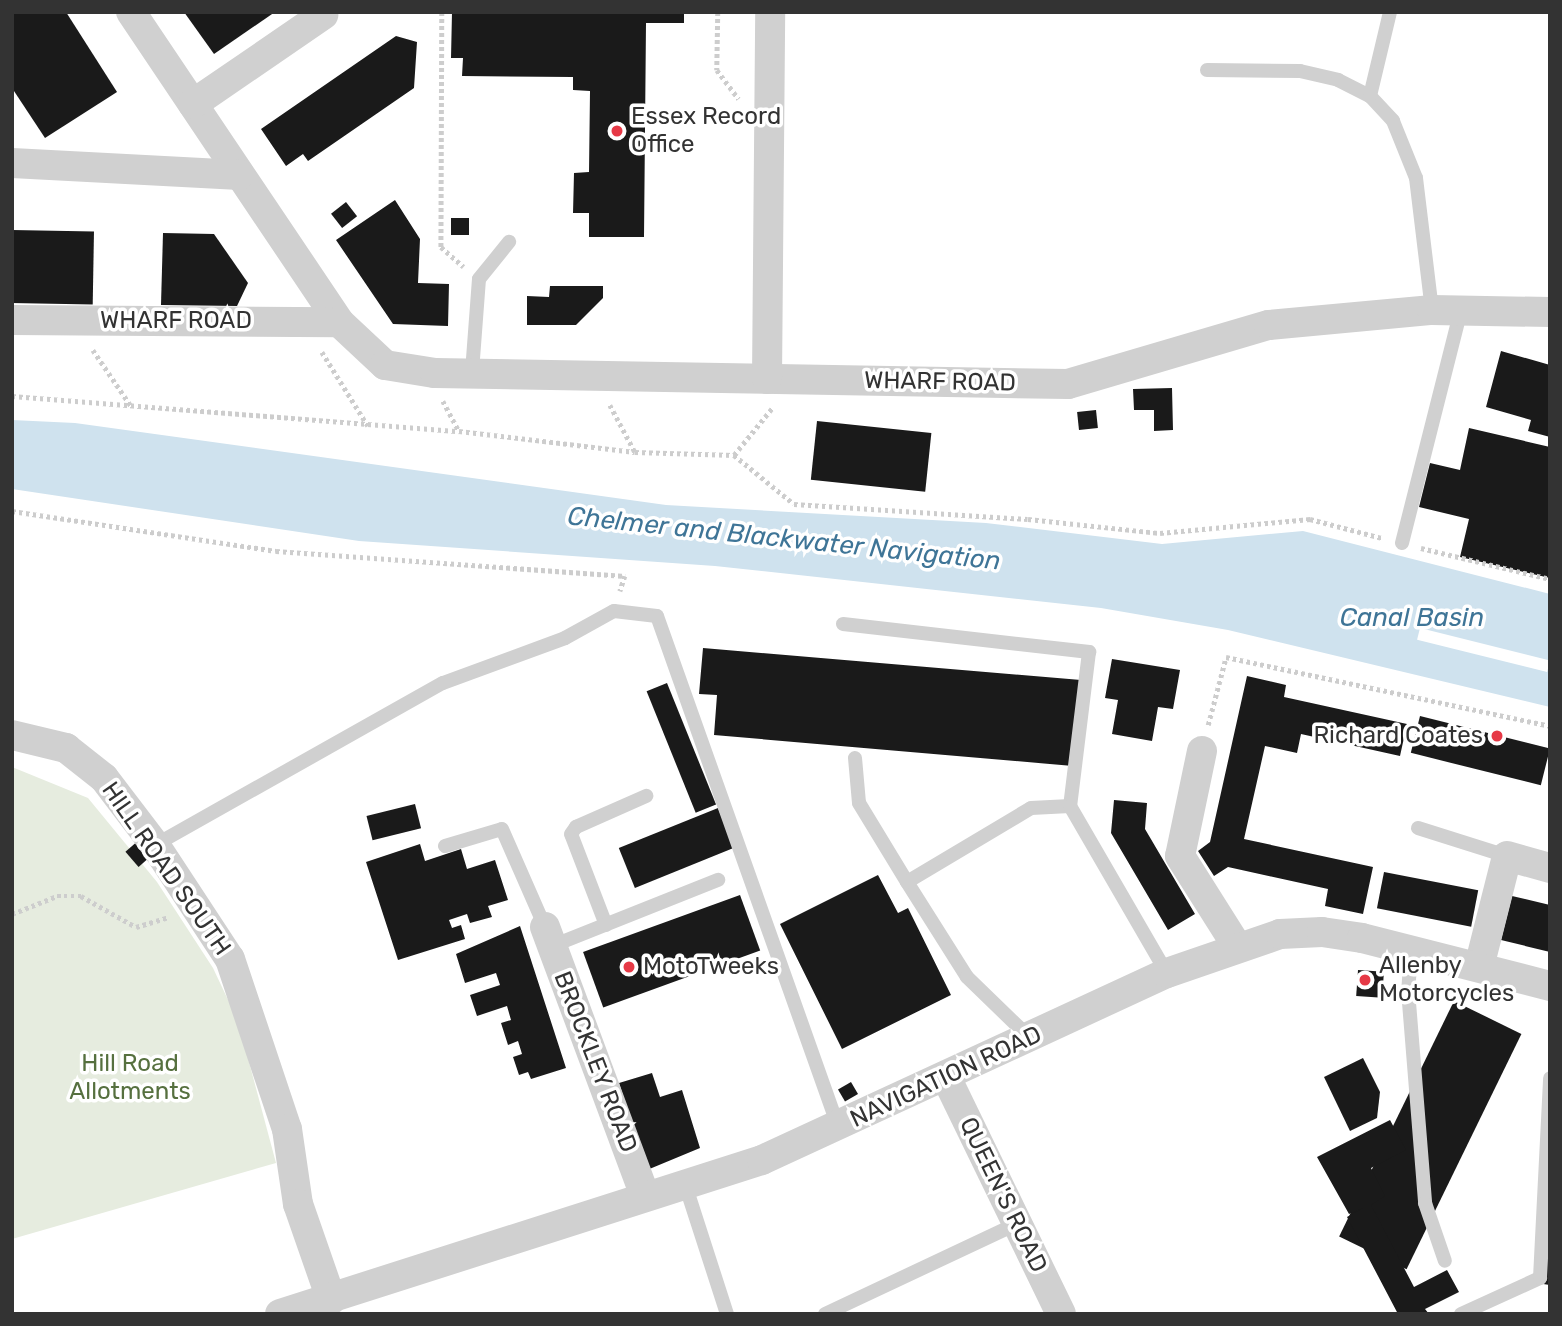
<!DOCTYPE html>
<style>
body{margin:0}
#map{position:relative;width:1562px;height:1326px;overflow:hidden;background:#fff;font-family:Rubik,sans-serif}
div>[style]{position:absolute}
[style*='--x']{left:calc(var(--x)*1px);top:calc(var(--y)*1px);width:calc(var(--w)*1px);rotate:calc(var(--a)*1deg)}
.green>*{inset:0;background:#e6ecdf}
.water>*{inset:0;background:#cfe2ee}
.pier>*{inset:0;background:#fff;transform-origin:0 0}
.building>*{inset:0;background:#1a1a1a;transform-origin:0 0}
.path>*{height:4.5px;margin-top:-2.25px;transform-origin:0;background:repeating-linear-gradient(90deg,#cdcdcd 0 3.5px,transparent 0 7px)}
.service>*{height:14px;margin:-7px;padding:0 7px;transform-origin:7px;border-radius:7px;background:#d0d0d0}
.minor>*{height:30px;margin:-15px;padding:0 15px;transform-origin:15px;border-radius:15px;background:#d0d0d0}
.dots>*{width:19px;height:19px;translate:-50% -50%;box-sizing:border-box;border:4px solid #fff;border-radius:50%}
span{translate:-50% -50%;white-space:nowrap;text-align:center;line-height:1.15;-webkit-text-stroke:7px #fff;paint-order:stroke}
.poi-label{font-size:24px;color:#333}
.left{translate:0 -50%;text-align:left}
.right{translate:-100% -50%;text-align:right}
.street-label{font-size:24px;color:#333}
.park-label{font-size:24px;color:#56703f}
.water-label{font-size:26px;color:#3f7597;font-style:italic}
.frame{position:absolute;inset:0;border:14px solid #333;pointer-events:none}
</style>
<div id="map">
<div class="green">
<div style="clip-path:polygon(12px 767px,88px 798px,157px 882px,213px 968px,238px 1021px,276px 1163px,12px 1239px)"></div>
</div>
<div class="water">
<div style="clip-path:polygon(12px 420px,75px 423px,666px 505px,986px 523px,1162px 544px,1303px 531px,1550px 594px,1550px 707px,1228px 630px,1101px 608px,715px 566px,359px 541px,12px 489px)"></div>
</div>
<div class="pier">
<div style="left:1420px;top:628px;width:134px;height:12px;rotate:14deg"></div>
</div>
<div class="building">
<div style="clip-path:polygon(12px 12px,66px 12px,117px 92px,45px 138px,12px 88px)"></div>
<div style="clip-path:polygon(184px 12px,275px 12px,214px 54px)"></div>
<div style="clip-path:polygon(452px 12px,684px 12px,684px 23px,646px 23px,644px 237px,589px 237px,589px 213px,573px 213px,574px 173px,589px 172px,590px 91px,573px 90px,573px 77px,462px 76px,463px 58px,451px 58px)"></div>
<div style="clip-path:polygon(396px 36px,417px 42px,414px 88px,308px 161px,303px 154px,286px 166px,261px 129px)"></div>
<div style="clip-path:polygon(395px 200px,420px 239px,418px 283px,449px 284px,448px 326px,393px 324px,336px 240px)"></div>
<div style="left:346px;top:202px;width:18px;height:19px;rotate:52deg"></div>
<div style="left:469px;top:218px;width:17px;height:18px;rotate:90deg"></div>
<div style="left:12px;top:230px;width:82px;height:73px;rotate:1deg"></div>
<div style="clip-path:polygon(163px 233px,214px 234px,248px 283px,237px 306px,161px 305px)"></div>
<div style="clip-path:polygon(550px 286px,603px 286px,603px 298px,576px 325px,527px 325px,527px 296px,549px 297px)"></div>
<div style="clip-path:polygon(1501px 351px,1550px 365px,1550px 437px,1528px 431px,1531px 420px,1486px 407px)"></div>
<div style="clip-path:polygon(1172px 388px,1173px 430px,1154px 431px,1154px 410px,1134px 410px,1133px 389px)"></div>
<div style="left:1096px;top:410px;width:18px;height:19px;rotate:84deg"></div>
<div style="left:817px;top:421px;width:115px;height:59px;rotate:6deg"></div>
<div style="clip-path:polygon(1469px 428px,1550px 447px,1550px 578px,1460px 557px,1469px 519px,1419px 507px,1430px 463px,1460px 470px)"></div>
<div style="clip-path:polygon(703px 648px,1081px 680px,1073px 766px,714px 735px,717px 695px,699px 694px)"></div>
<div style="clip-path:polygon(1112px 659px,1180px 670px,1173px 709px,1158px 707px,1152px 741px,1112px 734px,1118px 700px,1105px 698px)"></div>
<div style="clip-path:polygon(1247px 676px,1286px 685px,1284px 697px,1407px 724px,1400px 756px,1301px 734px,1297px 753px,1265px 746px,1244px 839px,1373px 867px,1363px 914px,1325px 906px,1328px 889px,1228px 867px,1214px 876px,1198px 851px,1210px 842px)"></div>
<div style="left:667px;top:683px;width:131px;height:22px;rotate:68deg"></div>
<div style="left:1420px;top:716px;width:134px;height:38px;rotate:14deg"></div>
<div style="clip-path:polygon(1114px 800px,1147px 803px,1145px 829px,1195px 914px,1168px 930px,1111px 833px)"></div>
<div style="left:415px;top:804px;width:25px;height:50px;rotate:76deg"></div>
<div style="left:718px;top:808px;width:43px;height:107px;rotate:68deg"></div>
<div style="left:139px;top:840px;width:20px;height:18px;rotate:49deg"></div>
<div style="clip-path:polygon(420px 844px,425px 861px,461px 849px,467px 869px,495px 860px,508px 900px,488px 906px,492px 917px,470px 923px,467px 914px,449px 920px,452px 928px,461px 925px,465px 939px,398px 960px,366px 862px)"></div>
<div style="left:1384px;top:872px;width:96px;height:37px;rotate:11deg"></div>
<div style="clip-path:polygon(878px 875px,898px 913px,908px 908px,951px 995px,842px 1049px,780px 924px)"></div>
<div style="left:740px;top:895px;width:59px;height:167px;rotate:70deg"></div>
<div style="clip-path:polygon(1512px 896px,1550px 905px,1550px 952px,1501px 940px)"></div>
<div style="clip-path:polygon(520px 926px,566px 1068px,531px 1079px,528px 1072px,519px 1075px,513px 1057px,522px 1054px,518px 1041px,508px 1045px,501px 1023px,511px 1020px,507px 1006px,477px 1016px,470px 995px,500px 985px,496px 973px,465px 983px,456px 954px)"></div>
<div style="left:1358px;top:970px;width:26px;height:26px;rotate:4deg"></div>
<div style="left:1454px;top:1001px;width:75px;height:262px;rotate:26deg"></div>
<div style="clip-path:polygon(1363px 1058px,1380px 1092px,1377px 1118px,1350px 1131px,1324px 1077px)"></div>
<div style="clip-path:polygon(652px 1073px,660px 1097px,682px 1090px,700px 1148px,647px 1170px,619px 1083px)"></div>
<div style="left:851px;top:1082px;width:14px;height:15px;rotate:60deg"></div>
<div style="clip-path:polygon(1390px 1120px,1406px 1150px,1371px 1168px,1385px 1196px,1371px 1205px,1414px 1287px,1447px 1270px,1459px 1292px,1425px 1309px,1429px 1314px,1398px 1314px,1347px 1217px,1363px 1208px,1349px 1214px,1317px 1157px)"></div>
<div style="clip-path:polygon(1548px 1246px,1550px 1246px,1550px 1285px,1543px 1284px)"></div>
</div>
<div class="path">
<div style="--x:442;--y:12;--w:235;--a:90.2"></div>
<div style="--x:441;--y:247;--w:30;--a:41"></div>
<div style="--x:718;--y:12;--w:58;--a:91"></div>
<div style="--x:717;--y:70;--w:36;--a:53"></div>
<div style="--x:93;--y:350;--w:68;--a:55.8"></div>
<div style="--x:322;--y:352;--w:87;--a:58.1"></div>
<div style="--x:12;--y:396;--w:448;--a:4.5"></div>
<div style="--x:459;--y:431;--w:177;--a:6.8"></div>
<div style="--x:635;--y:452;--w:99;--a:1.7"></div>
<div style="--x:734;--y:455;--w:77;--a:39.2"></div>
<div style="--x:794;--y:504;--w:234;--a:3.7"></div>
<div style="--x:1028;--y:519;--w:133;--a:6.1"></div>
<div style="--x:1160;--y:533;--w:151;--a:-5.3"></div>
<div style="--x:1310;--y:519;--w:74;--a:14.8"></div>
<div style="--x:443;--y:401;--w:34;--a:62"></div>
<div style="--x:610;--y:405;--w:53;--a:62"></div>
<div style="--x:734;--y:455;--w:62;--a:-50.9"></div>
<div style="--x:12;--y:511;--w:267;--a:8.6"></div>
<div style="--x:276;--y:551;--w:350;--a:4.1"></div>
<div style="--x:625;--y:576;--w:16;--a:108"></div>
<div style="--x:1421;--y:548;--w:133;--a:13.5"></div>
<div style="--x:1208;--y:725;--w:70;--a:-75.2"></div>
<div style="--x:1226;--y:657;--w:331;--a:12"></div>
<div style="--x:12;--y:914;--w:48;--a:-21.8"></div>
<div style="--x:57;--y:896;--w:24;--a:0"></div>
<div style="--x:81;--y:896;--w:63;--a:29.4"></div>
<div style="--x:136;--y:927;--w:34;--a:-17"></div>
</div>
<div class="service">
<div style="--x:1207;--y:70;--w:93;--a:0.6"></div>
<div style="--x:1300;--y:71;--w:39;--a:13"></div>
<div style="--x:1338;--y:80;--w:36;--a:27"></div>
<div style="--x:1370;--y:96;--w:34;--a:47"></div>
<div style="--x:1393;--y:121;--w:61;--a:68"></div>
<div style="--x:1416;--y:178;--w:133;--a:83.1"></div>
<div style="--x:1370;--y:96;--w:86;--a:-76.6"></div>
<div style="--x:472;--y:372;--w:93;--a:-85.7"></div>
<div style="--x:479;--y:279;--w:48;--a:-51"></div>
<div style="--x:1402;--y:543;--w:240;--a:-75.8"></div>
<div style="--x:843;--y:624;--w:248;--a:6.5"></div>
<div style="--x:1089;--y:652;--w:155;--a:97"></div>
<div style="--x:855;--y:758;--w:45;--a:84.9"></div>
<div style="--x:859;--y:803;--w:92;--a:58.7"></div>
<div style="--x:907;--y:882;--w:112;--a:57.7"></div>
<div style="--x:967;--y:977;--w:86;--a:44.1"></div>
<div style="--x:1418;--y:828;--w:93;--a:17.5"></div>
<div style="--x:155;--y:845;--w:330;--a:-29.4"></div>
<div style="--x:443;--y:683;--w:130;--a:-20.2"></div>
<div style="--x:565;--y:638;--w:56;--a:-28.9"></div>
<div style="--x:614;--y:611;--w:43;--a:6.6"></div>
<div style="--x:657;--y:616;--w:541;--a:70.46"></div>
<div style="--x:445;--y:846;--w:59;--a:-16.6"></div>
<div style="--x:502;--y:829;--w:107;--a:66.3"></div>
<div style="--x:907;--y:882;--w:144;--a:-30.8"></div>
<div style="--x:1031;--y:808;--w:39;--a:-3"></div>
<div style="--x:1070;--y:806;--w:193;--a:59.9"></div>
<div style="--x:606;--y:925;--w:97;--a:-111"></div>
<div style="--x:571;--y:834;--w:9;--a:-54"></div>
<div style="--x:576;--y:827;--w:77;--a:-23.9"></div>
<div style="--x:552;--y:946;--w:179;--a:-21.7"></div>
<div style="--x:1411;--y:951;--w:39;--a:94"></div>
<div style="--x:1408;--y:990;--w:214;--a:85.4"></div>
<div style="--x:1425;--y:1203;--w:61;--a:71"></div>
<div style="--x:685;--y:1184;--w:137;--a:72.1"></div>
<div style="--x:825;--y:1314;--w:211;--a:-25.2"></div>
<div style="--x:1461;--y:1314;--w:87;--a:-24.5"></div>
<div style="--x:1540;--y:1278;--w:200;--a:-87.1"></div>
</div>
<div class="minor">
<div style="--x:131;--y:12;--w:373;--a:56.1"></div>
<div style="--x:193;--y:104;--w:158;--a:-34.4"></div>
<div style="--x:12;--y:163;--w:228;--a:3"></div>
<div style="--x:12;--y:320;--w:327;--a:0.4"></div>
<div style="--x:339;--y:322;--w:63;--a:43.1"></div>
<div style="--x:385;--y:365;--w:51;--a:9.1"></div>
<div style="--x:435;--y:373;--w:633;--a:1"></div>
<div style="--x:1068;--y:384;--w:209;--a:-16.4"></div>
<div style="--x:1269;--y:325;--w:164;--a:-5.3"></div>
<div style="--x:1432;--y:310;--w:118;--a:1"></div>
<div style="--x:767;--y:379;--w:367;--a:-89.5"></div>
<div style="--x:12;--y:735;--w:56;--a:13.5"></div>
<div style="--x:66;--y:748;--w:48;--a:38.3"></div>
<div style="--x:104;--y:778;--w:84;--a:52.7"></div>
<div style="--x:155;--y:845;--w:136;--a:56.7"></div>
<div style="--x:230;--y:959;--w:179;--a:71.5"></div>
<div style="--x:287;--y:1129;--w:76;--a:81.7"></div>
<div style="--x:298;--y:1204;--w:101;--a:70.8"></div>
<div style="--x:1202;--y:751;--w:107;--a:101.8"></div>
<div style="--x:1180;--y:856;--w:107;--a:57.7"></div>
<div style="--x:545;--y:927;--w:287;--a:69.6"></div>
<div style="--x:1479;--y:967;--w:114;--a:-75.8"></div>
<div style="--x:1507;--y:856;--w:45;--a:15.6"></div>
<div style="--x:946;--y:1077;--w:263;--a:64.1"></div>
<div style="--x:280;--y:1314;--w:506;--a:-17.72"></div>
<div style="--x:762;--y:1160;--w:446;--a:-24.8"></div>
<div style="--x:1167;--y:973;--w:120;--a:-19"></div>
<div style="--x:1280;--y:934;--w:42;--a:-2.7"></div>
<div style="--x:1322;--y:932;--w:40;--a:8.5"></div>
<div style="--x:1362;--y:938;--w:194;--a:14.3"></div>
</div>
<div class="dots">
<div style="left:617px;top:131px;background:#e63946"></div>
<div style="left:1497px;top:736px;background:#e63946"></div>
<div style="left:629px;top:967px;background:#e63946"></div>
<div style="left:1365px;top:980px;background:#e63946"></div>
</div>
<div class="poi-label">
<span class="left" style="left:631px;top:131px">Essex Record<br>Office</span>
<span class="right" style="left:1483px;top:736px">Richard Coates</span>
<span class="left" style="left:1379px;top:980px">Allenby<br>Motorcycles</span>
<span class="left" style="left:643px;top:967px">MotoTweeks</span>
</div>
<div class="street-label">
<span style="left:176px;top:321px">WHARF ROAD</span>
<span style="left:940px;top:382px;rotate:1deg">WHARF ROAD</span>
<span style="left:166px;top:869px;rotate:55deg">HILL ROAD SOUTH</span>
<span style="left:595px;top:1062px;rotate:69deg">BROCKLEY ROAD</span>
<span style="left:946px;top:1077px;rotate:-25deg">NAVIGATION ROAD</span>
<span style="left:1003px;top:1195px;rotate:64deg">QUEEN'S ROAD</span>
</div>
<div class="park-label">
<span style="left:130px;top:1078px">Hill Road<br>Allotments</span>
</div>
<div class="water-label">
<span style="left:784px;top:539px;rotate:6deg">Chelmer and Blackwater Navigation</span>
<span style="left:1412px;top:618px">Canal Basin</span>
</div>
<div class="frame"></div>
</div>
